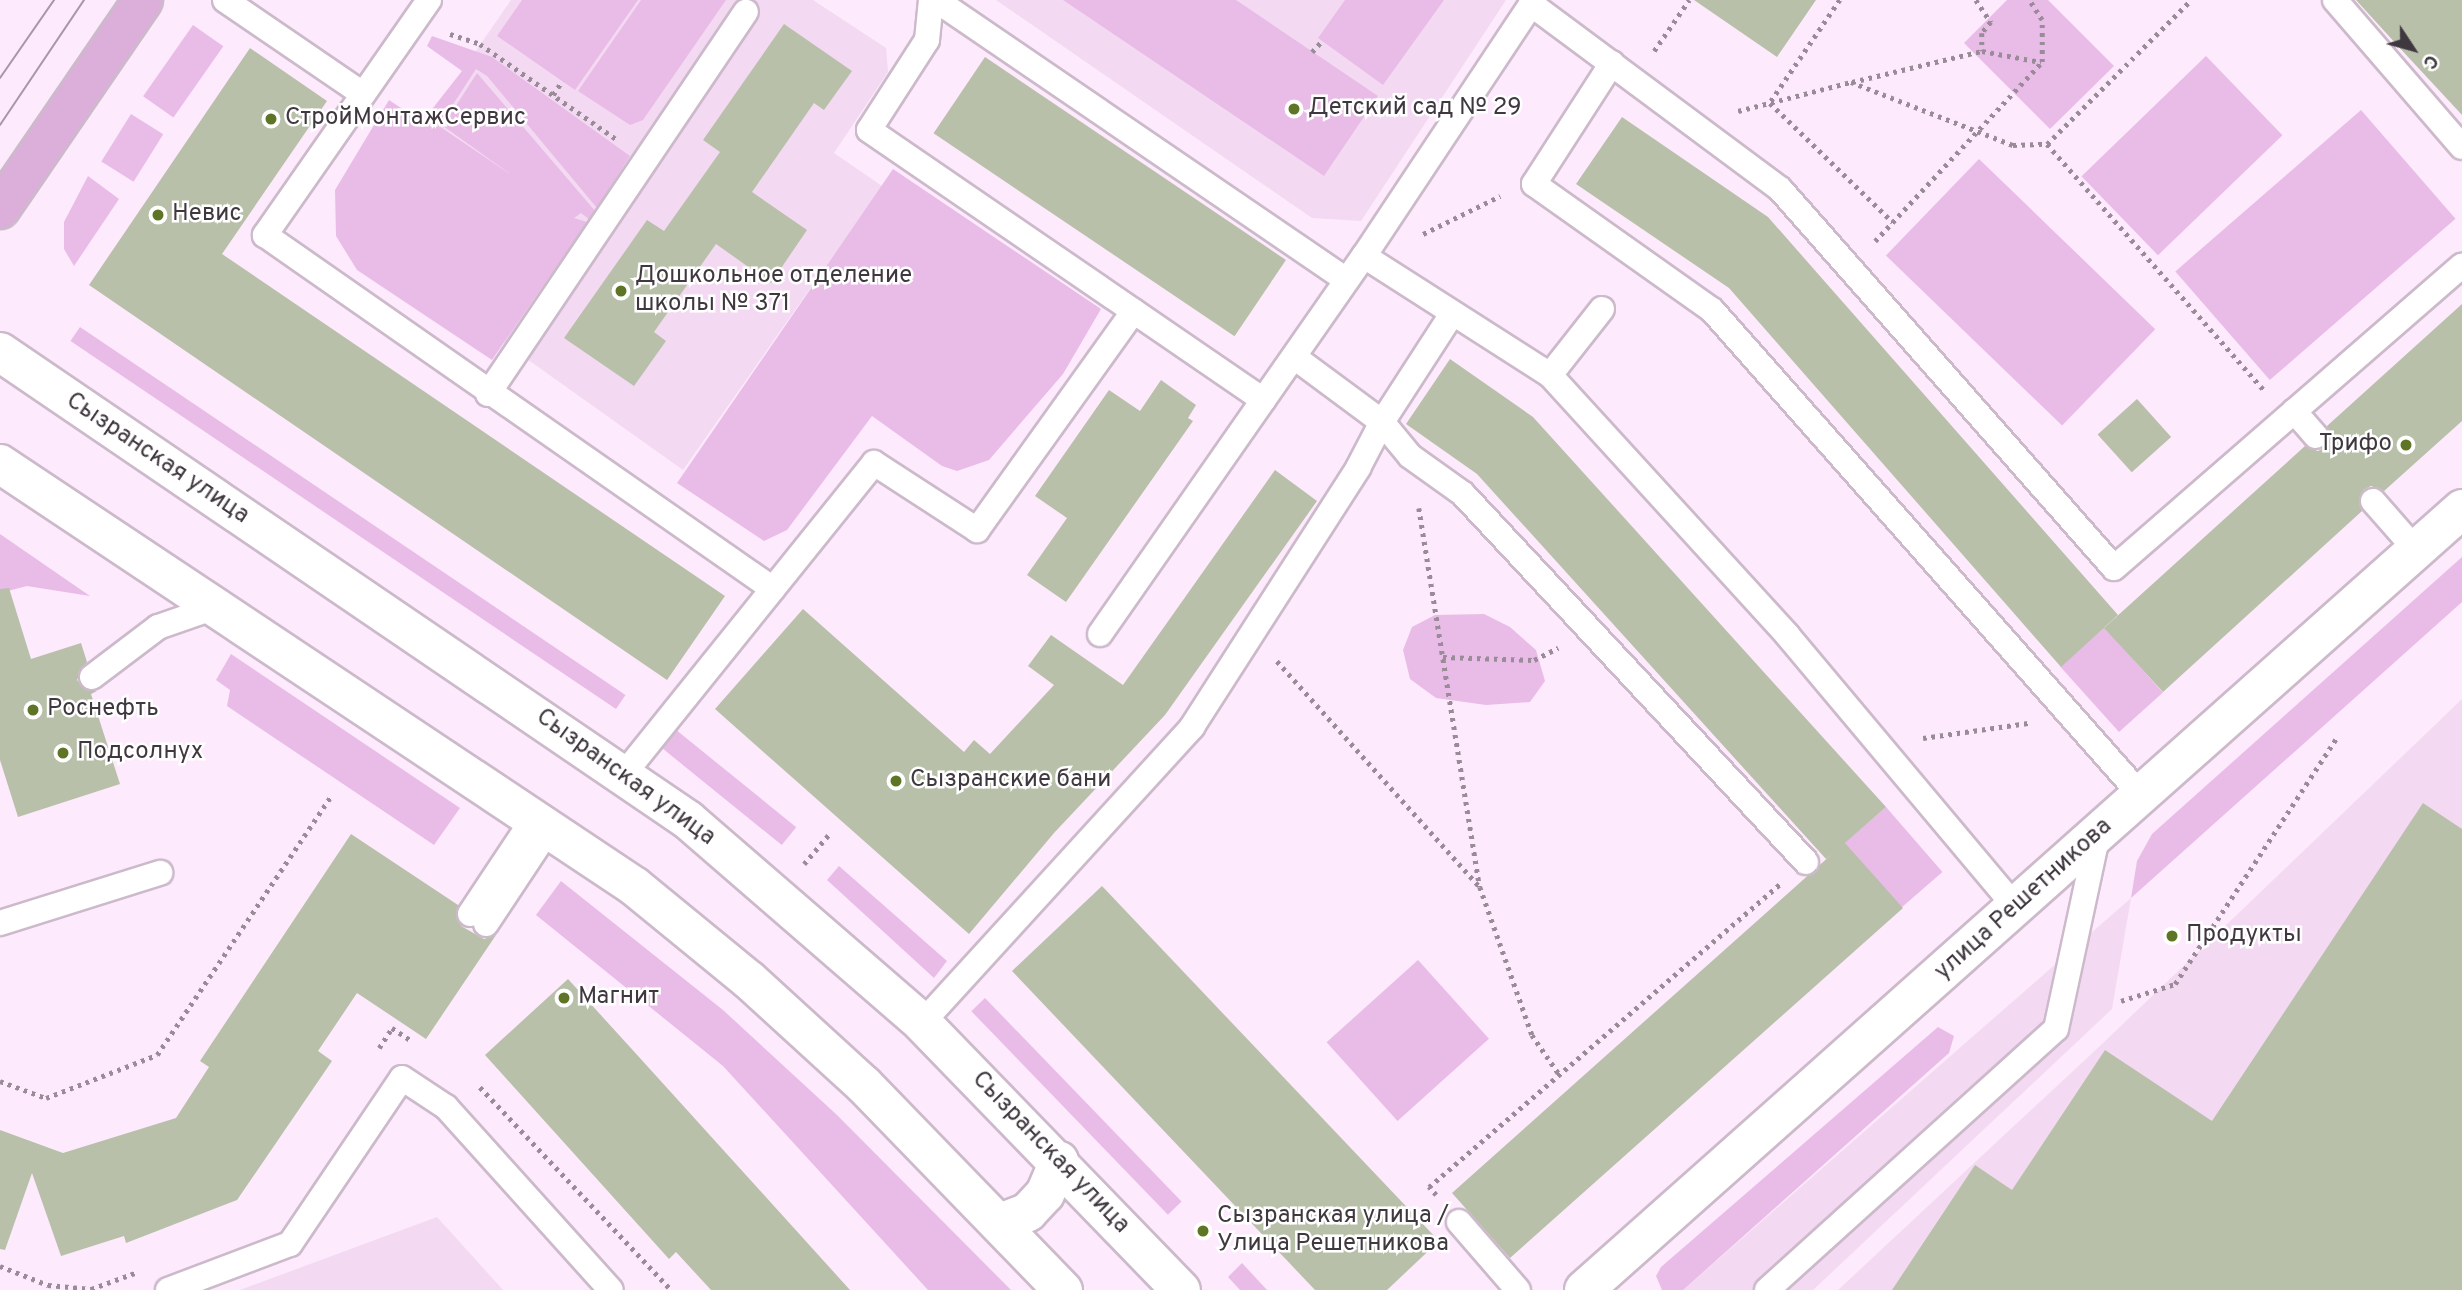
<!DOCTYPE html>
<meta charset="utf-8">
<style>
body{margin:0}
#map{position:relative;width:2462px;height:1290px;overflow:hidden;background:#fdeafc;font-family:Overpass,sans-serif}
div>[style]{position:absolute}
[style*='--x']{left:calc(var(--x)*1px);top:calc(var(--y)*1px);width:calc(var(--w)*1px);rotate:calc(var(--a)*1deg)}
.built>*{inset:0;background:#f3daf2}
.green>*{inset:0;background:#e9bce7;transform-origin:0 0}
.building>*{inset:0;background:#b8c0aa;transform-origin:0 0}
.path>*{height:4.5px;margin-top:-2.25px;transform-origin:0;background:repeating-linear-gradient(90deg,#998c98 0 3.5px,transparent 0 8.5px)}
.roads{filter:drop-shadow(2px 0 #ccbacb) drop-shadow(-2px 0 #ccbacb) drop-shadow(0 2px #ccbacb) drop-shadow(0 -2px #ccbacb)}
.lane>*{height:24px;margin:-12px;padding:0 12px;transform-origin:12px;border-radius:12px;background:#fff}
.street>*{height:38px;margin:-19px;padding:0 19px;transform-origin:19px;border-radius:19px;background:#fff}
.secondary>*{height:38px;margin:-19px;padding:0 19px;transform-origin:19px;border-radius:19px;background:#fff}
.primary>*{height:38px;margin:-19px;padding:0 19px;transform-origin:19px;border-radius:19px;background:#dcafdb}
.tram>*{height:2px;margin:-1px;padding:0 1px;transform-origin:1px;border-radius:1px;background:#a698a5}
.dots>*{width:19px;height:19px;translate:-50% -50%;box-sizing:border-box;border:4px solid #fff;border-radius:50%}
span{translate:-50% -50%;white-space:nowrap;text-align:center;line-height:1.15;-webkit-text-stroke:5px #fff;paint-order:stroke}
.poi-label{font-size:24px;color:#40383f}
.left{translate:0 -50%;text-align:left}
.right{translate:-100% -50%;text-align:right}
.street-label{font-size:24px;color:#40383f}
.north{position:absolute;left:2378px;top:14px;width:70px;height:70px;-webkit-text-stroke:5px #fff;paint-order:stroke;rotate:126deg;font-size:19px;font-weight:700;line-height:28px;text-align:center;color:#40383f}
.north::after{content:'';display:block;margin:auto;width:24px;height:32px;background:#40383f;clip-path:polygon(50% 0,100% 100%,50% 72%,0 100%)}
</style>
<div id="map">
<div class="built">
<div style="clip-path:polygon(511px 0,813px 0,886px 48px,888px 72px,834px 153px,882px 186px,683px 470px,350px 233px)"></div>
<div style="clip-path:polygon(996px 0,1506px 0,1361px 221px,1312px 218px)"></div>
<div style="clip-path:polygon(2462px 699px,2462px 1290px,1838px 1290px,2102px 1044px)"></div>
<div style="clip-path:polygon(2131px 898px,2112px 1009px,1813px 1290px,1683px 1290px)"></div>
<div style="clip-path:polygon(437px 1217px,503px 1290px,240px 1290px)"></div>
</div>
<div class="green">
<div style="clip-path:polygon(522px 0,638px 0,575px 90px,497px 36px)"></div>
<div style="clip-path:polygon(641px 0,726px 0,643px 120px,630px 125px,578px 91px)"></div>
<div style="clip-path:polygon(1063px 0,1236px 0,1378px 96px,1324px 176px)"></div>
<div style="clip-path:polygon(1345px 0,1444px 0,1383px 85px,1318px 38px)"></div>
<div style="clip-path:polygon(2007px 0,2048px 0,2114px 66px,2050px 129px,1964px 43px)"></div>
<div style="left:193px;top:25px;width:37px;height:87px;rotate:35deg"></div>
<div style="clip-path:polygon(432px 36px,492px 57px,630px 156px,597px 208px,487px 76px,476px 69px,439px 126px,513px 176px,443px 126px,477px 73px,596px 212px,590px 220px,581px 213px,574px 218px,587px 222px,492px 360px,357px 270px,336px 236px,335px 190px,389px 100px,422px 122px,462px 71px,427px 46px)"></div>
<div style="left:2206px;top:56px;width:110px;height:173px;rotate:46deg"></div>
<div style="left:2361px;top:110px;width:144px;height:246px;rotate:49deg"></div>
<div style="left:131px;top:114px;width:38px;height:56px;rotate:32deg"></div>
<div style="left:1979px;top:159px;width:245px;height:134px;rotate:44deg"></div>
<div style="clip-path:polygon(893px 169px,1101px 309px,1063px 374px,989px 460px,957px 471px,942px 466px,872px 416px,787px 530px,764px 541px,677px 483px)"></div>
<div style="clip-path:polygon(88px 176px,119px 199px,74px 266px,64px 249px,64px 222px)"></div>
<div style="left:80px;top:327px;width:658px;height:17px;rotate:34deg"></div>
<div style="clip-path:polygon(0 534px,90px 596px,27px 586px,0 593px)"></div>
<div style="clip-path:polygon(2462px 557px,2462px 602px,2131px 898px,2137px 861px,2152px 834px)"></div>
<div style="clip-path:polygon(1484px 614px,1510px 627px,1536px 650px,1545px 681px,1530px 702px,1486px 705px,1436px 698px,1410px 679px,1403px 650px,1412px 627px,1435px 615px)"></div>
<div style="left:2104px;top:627px;width:88px;height:59px;rotate:48deg"></div>
<div style="clip-path:polygon(231px 654px,460px 808px,434px 845px,227px 706px,230px 690px,216px 680px)"></div>
<div style="left:675px;top:729px;width:156px;height:23px;rotate:39deg"></div>
<div style="left:1886px;top:807px;width:86px;height:55px;rotate:49deg"></div>
<div style="clip-path:polygon(839px 866px,947px 961px,934px 978px,827px 880px)"></div>
<div style="clip-path:polygon(561px 881px,723px 1010px,837px 1115px,1011px 1290px,928px 1290px,723px 1066px,536px 915px)"></div>
<div style="left:1418px;top:960px;width:106px;height:123px;rotate:48deg"></div>
<div style="left:985px;top:998px;width:283px;height:19px;rotate:46deg"></div>
<div style="clip-path:polygon(1938px 1027px,1954px 1036px,1949px 1053px,1683px 1290px,1662px 1290px,1656px 1276px,1661px 1267px)"></div>
<div style="clip-path:polygon(1242px 1263px,1267px 1290px,1240px 1290px,1228px 1277px)"></div>
</div>
<div class="building">
<div style="clip-path:polygon(1694px 0,1816px 0,1777px 57px)"></div>
<div style="clip-path:polygon(2356px 0,2462px 0,2462px 115px,2397px 45px)"></div>
<div style="clip-path:polygon(784px 24px,852px 71px,824px 110px,814px 103px,752px 192px,807px 230px,771px 283px,716px 244px,654px 332px,666px 341px,634px 386px,564px 338px,647px 220px,664px 231px,720px 152px,703px 140px)"></div>
<div style="clip-path:polygon(250px 48px,327px 101px,222px 254px,725px 596px,667px 680px,89px 285px)"></div>
<div style="left:985px;top:57px;width:363px;height:92px;rotate:34deg"></div>
<div style="clip-path:polygon(1622px 117px,1768px 217px,2118px 615px,2061px 667px,1729px 288px,1576px 184px)"></div>
<div style="clip-path:polygon(2462px 304px,2462px 421px,2384px 491px,2371px 486px,2363px 490px,2362px 511px,2163px 692px,2104px 628px,2305px 446px,2318px 451px,2326px 447px,2327px 426px)"></div>
<div style="clip-path:polygon(1450px 359px,1533px 417px,1886px 807px,1845px 843px,1903px 908px,1510px 1258px,1452px 1193px,1832px 854px,1826px 859px,1477px 474px,1406px 424px)"></div>
<div style="clip-path:polygon(1161px 380px,1196px 405px,1188px 418px,1193px 421px,1066px 602px,1027px 575px,1067px 518px,1035px 496px,1109px 390px,1140px 411px)"></div>
<div style="left:2137px;top:399px;width:51px;height:53px;rotate:48deg"></div>
<div style="clip-path:polygon(1275px 470px,1317px 501px,1165px 715px,1054px 833px,969px 934px,715px 709px,803px 609px,964px 752px,974px 740px,990px 754px,1054px 685px,1028px 666px,1051px 635px,1123px 685px)"></div>
<div style="clip-path:polygon(9px 588px,31px 659px,81px 643px,87px 662px,77px 680px,86px 690px,97px 691px,91px 694px,120px 784px,18px 817px,0 760px,0 589px)"></div>
<div style="clip-path:polygon(2423px 803px,2462px 829px,2462px 1290px,1892px 1290px,1975px 1165px,2012px 1190px,2105px 1050px,2212px 1121px)"></div>
<div style="clip-path:polygon(351px 834px,458px 905px,461px 926px,484px 939px,496px 935px,426px 1039px,357px 993px,318px 1051px,332px 1061px,237px 1200px,126px 1243px,124px 1236px,61px 1256px,32px 1173px,5px 1250px,0 1249px,0 1130px,63px 1153px,176px 1118px,209px 1067px,200px 1061px)"></div>
<div style="clip-path:polygon(1102px 886px,1439px 1241px,1387px 1290px,1315px 1290px,1012px 971px)"></div>
<div style="clip-path:polygon(568px 979px,639px 1057px,850px 1290px,711px 1290px,676px 1252px,669px 1259px,485px 1055px)"></div>
</div>
<div class="path">
<div style="--x:1840;--y:0;--w:125;--a:124.2"></div>
<div style="--x:1770;--y:103;--w:171;--a:44.1"></div>
<div style="--x:1976;--y:0;--w:27;--a:56"></div>
<div style="--x:1991;--y:22;--w:14;--a:129"></div>
<div style="--x:1982;--y:33;--w:18;--a:90"></div>
<div style="--x:450;--y:34;--w:32;--a:18"></div>
<div style="--x:480;--y:44;--w:166;--a:34.9"></div>
<div style="--x:1654;--y:51;--w:62;--a:-55.5"></div>
<div style="--x:1312;--y:52;--w:15;--a:-48"></div>
<div style="--x:1852;--y:82;--w:134;--a:-13.4"></div>
<div style="--x:1982;--y:51;--w:60;--a:10.6"></div>
<div style="--x:553;--y:95;--w:17;--a:-57"></div>
<div style="--x:1738;--y:111;--w:117;--a:-14.4"></div>
<div style="--x:1851;--y:82;--w:174;--a:21.3"></div>
<div style="--x:2013;--y:145;--w:34;--a:-2"></div>
<div style="--x:2047;--y:144;--w:204;--a:-45"></div>
<div style="--x:2047;--y:144;--w:328;--a:48.6"></div>
<div style="--x:1423;--y:234;--w:86;--a:-26.3"></div>
<div style="--x:1875;--y:241;--w:245;--a:-47"></div>
<div style="--x:2042;--y:62;--w:42;--a:-90"></div>
<div style="--x:2042;--y:20;--w:24;--a:-123"></div>
<div style="--x:1419;--y:508;--w:384;--a:80.9"></div>
<div style="--x:1480;--y:887;--w:157;--a:70.6"></div>
<div style="--x:1532;--y:1035;--w:47;--a:55.3"></div>
<div style="--x:1443;--y:657;--w:91;--a:1.9"></div>
<div style="--x:1534;--y:660;--w:27;--a:-27"></div>
<div style="--x:1277;--y:661;--w:302;--a:48.1"></div>
<div style="--x:1923;--y:738;--w:106;--a:-8.1"></div>
<div style="--x:804;--y:864;--w:38;--a:-50"></div>
<div style="--x:2121;--y:1001;--w:57;--a:-17.5"></div>
<div style="--x:2175;--y:984;--w:293;--a:-56.7"></div>
<div style="--x:379;--y:1048;--w:24;--a:-57"></div>
<div style="--x:392;--y:1028;--w:24;--a:33"></div>
<div style="--x:0;--y:1081;--w:49;--a:20.3"></div>
<div style="--x:46;--y:1098;--w:119;--a:-21.2"></div>
<div style="--x:157;--y:1055;--w:313;--a:-56.1"></div>
<div style="--x:480;--y:1087;--w:279;--a:46.7"></div>
<div style="--x:1436;--y:1195;--w:11;--a:-131"></div>
<div style="--x:1429;--y:1187;--w:464;--a:-40.8"></div>
<div style="--x:0;--y:1266;--w:52;--a:21.6"></div>
<div style="--x:48;--y:1285;--w:43;--a:5.3"></div>
<div style="--x:91;--y:1289;--w:47;--a:-20"></div>
</div>
<div class="roads">
<div class="lane">
<div style="--x:225;--y:0;--w:167;--a:34.3"></div>
<div style="--x:429;--y:0;--w:287;--a:124.9"></div>
<div style="--x:265;--y:235;--w:619;--a:34.87"></div>
<div style="--x:931;--y:0;--w:40;--a:95.7"></div>
<div style="--x:927;--y:40;--w:107;--a:122.8"></div>
<div style="--x:869;--y:130;--w:478;--a:34.4"></div>
<div style="--x:936;--y:0;--w:497;--a:34.3"></div>
<div style="--x:2335;--y:0;--w:194;--a:49.2"></div>
<div style="--x:1531;--y:4;--w:310;--a:36.6"></div>
<div style="--x:1780;--y:189;--w:505;--a:48.61"></div>
<div style="--x:2114;--y:568;--w:461;--a:-41"></div>
<div style="--x:1612;--y:63;--w:144;--a:122.8"></div>
<div style="--x:1534;--y:184;--w:218;--a:35.3"></div>
<div style="--x:1712;--y:310;--w:648;--a:48.51"></div>
<div style="--x:1364;--y:256;--w:221;--a:32.6"></div>
<div style="--x:1550;--y:375;--w:353;--a:47.6"></div>
<div style="--x:1788;--y:636;--w:355;--a:50"></div>
<div style="--x:1452;--y:314;--w:129;--a:122.9"></div>
<div style="--x:1382;--y:422;--w:44;--a:50.5"></div>
<div style="--x:1410;--y:456;--w:65;--a:35.6"></div>
<div style="--x:1463;--y:494;--w:503;--a:47.01"></div>
<div style="--x:1550;--y:375;--w:84;--a:-51.8"></div>
<div style="--x:488;--y:394;--w:461;--a:-56"></div>
<div style="--x:2294;--y:411;--w:33;--a:49"></div>
<div style="--x:2373;--y:501;--w:65;--a:48.7"></div>
<div style="--x:1100;--y:634;--w:461;--a:-55.1"></div>
<div style="--x:1364;--y:256;--w:307;--a:-56.4"></div>
<div style="--x:92;--y:677;--w:83;--a:-37.1"></div>
<div style="--x:158;--y:627;--w:58;--a:-19.1"></div>
<div style="--x:624;--y:774;--w:399;--a:-51.2"></div>
<div style="--x:874;--y:463;--w:123;--a:33"></div>
<div style="--x:977;--y:530;--w:269;--a:-54.4"></div>
<div style="--x:470;--y:914;--w:118;--a:-56.4"></div>
<div style="--x:0;--y:923;--w:168;--a:-17.4"></div>
<div style="--x:486;--y:924;--w:118;--a:-56.4"></div>
<div style="--x:922;--y:1023;--w:401;--a:-47.6"></div>
<div style="--x:1192;--y:727;--w:308;--a:-57.3"></div>
<div style="--x:1358;--y:468;--w:52;--a:-62.4"></div>
<div style="--x:1382;--y:422;--w:109;--a:-143.5"></div>
<div style="--x:1459;--y:1222;--w:90;--a:49.1"></div>
<div style="--x:168;--y:1290;--w:130;--a:-20.7"></div>
<div style="--x:290;--y:1244;--w:200;--a:-56"></div>
<div style="--x:402;--y:1078;--w:53;--a:33.4"></div>
<div style="--x:446;--y:1107;--w:246;--a:48"></div>
<div style="--x:1767;--y:1290;--w:389;--a:-42.1"></div>
<div style="--x:2056;--y:1029;--w:200;--a:-77.9"></div>
</div>
<div class="street">
<div style="--x:1584;--y:1290;--w:1175;--a:-41.65"></div>
</div>
<div class="secondary">
<div style="--x:0;--y:352;--w:832;--a:34.22"></div>
<div style="--x:688;--y:820;--w:310;--a:40.9"></div>
<div style="--x:922;--y:1023;--w:372;--a:45.9"></div>
<div style="--x:0;--y:464;--w:762;--a:33.65"></div>
<div style="--x:634;--y:886;--w:149;--a:39.3"></div>
<div style="--x:749;--y:980;--w:156;--a:42.4"></div>
<div style="--x:864;--y:1085;--w:286;--a:45.9"></div>
<div style="--x:1000;--y:1223;--w:30;--a:-21"></div>
<div style="--x:1028;--y:1212;--w:25;--a:-47"></div>
<div style="--x:1045;--y:1194;--w:36;--a:-67"></div>
</div>
<div class="primary">
<div style="--x:0;--y:209;--w:253;--a:-55.6"></div>
</div>
</div>
<div class="tram">
<div style="--x:0;--y:78;--w:95;--a:-55.3"></div>
<div style="--x:0;--y:125;--w:151;--a:-56.1"></div>
</div>
<div class="dots">
<div style="left:1294px;top:109px;background:#5f7526"></div>
<div style="left:271px;top:119px;background:#5f7526"></div>
<div style="left:158px;top:215px;background:#5f7526"></div>
<div style="left:621px;top:291px;background:#5f7526"></div>
<div style="left:2406px;top:445px;background:#5f7526"></div>
<div style="left:33px;top:710px;background:#5f7526"></div>
<div style="left:63px;top:753px;background:#5f7526"></div>
<div style="left:896px;top:781px;background:#5f7526"></div>
<div style="left:2172px;top:936px;background:#5f7526"></div>
<div style="left:564px;top:998px;background:#5f7526"></div>
<div style="left:1203px;top:1231px;background:#5f7526"></div>
</div>
<div class="poi-label">
<span class="left" style="left:1308px;top:109px">Детский сад № 29</span>
<span class="left" style="left:285px;top:119px">СтройМонтажСервис</span>
<span class="left" style="left:172px;top:215px">Невис</span>
<span class="left" style="left:635px;top:291px">Дошкольное отделение<br>школы № 371</span>
<span class="right" style="left:2392px;top:445px">Трифо</span>
<span class="left" style="left:47px;top:710px">Роснефть</span>
<span class="left" style="left:77px;top:753px">Подсолнух</span>
<span class="left" style="left:910px;top:781px">Сызранские бани</span>
<span class="left" style="left:2186px;top:936px">Продукты</span>
<span class="left" style="left:578px;top:998px">Магнит</span>
<span class="left" style="left:1217px;top:1231px">Сызранская улица /<br>Улица Решетникова</span>
</div>
<div class="street-label">
<span style="left:157px;top:459px;rotate:34deg">Сызранская улица</span>
<span style="left:625px;top:778px;rotate:36deg">Сызранская улица</span>
<span style="left:2024px;top:900px;rotate:-42deg">улица Решетникова</span>
<span style="left:1050px;top:1153px;rotate:46deg">Сызранская улица</span>
</div>
<div class="north">С</div>
</div>
